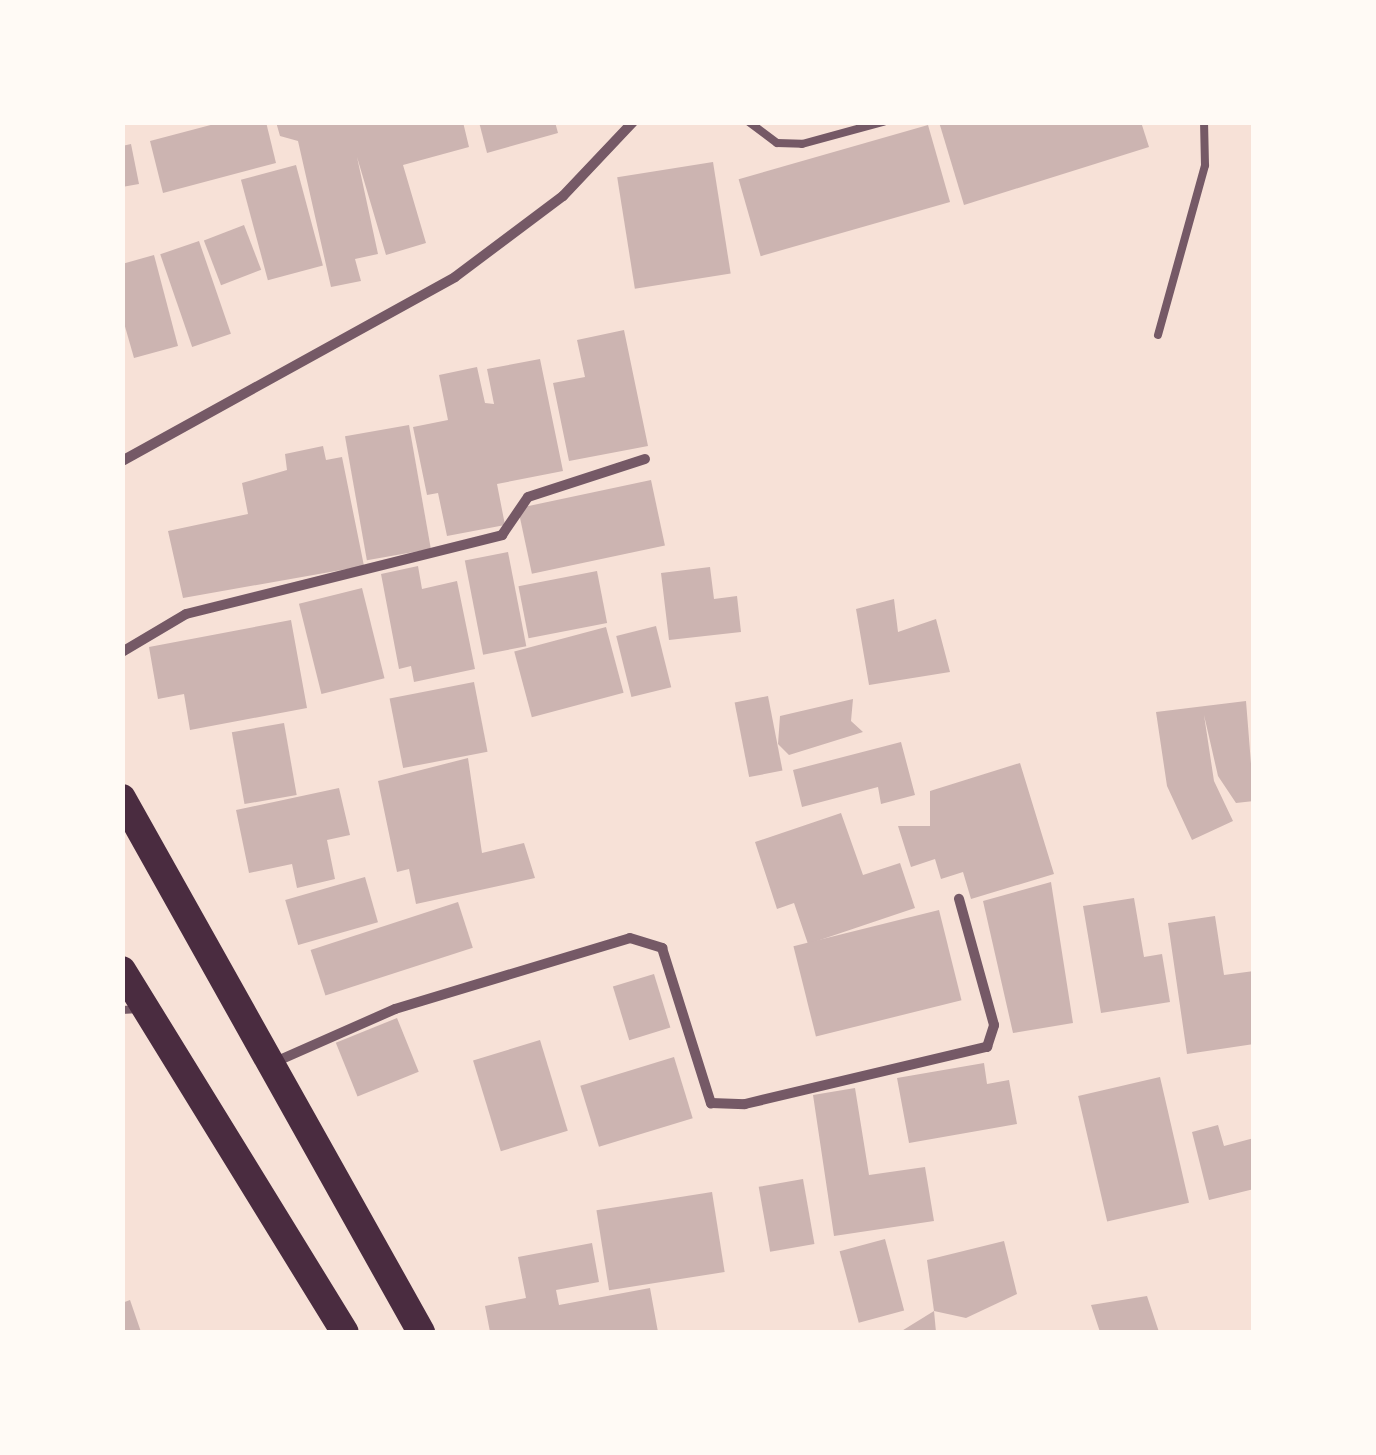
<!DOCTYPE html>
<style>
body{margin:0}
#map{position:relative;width:1376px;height:1455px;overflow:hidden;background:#f7e1d7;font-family:Lora,serif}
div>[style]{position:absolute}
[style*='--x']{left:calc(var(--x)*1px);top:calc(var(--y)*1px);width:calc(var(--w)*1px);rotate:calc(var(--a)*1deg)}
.building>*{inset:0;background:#ccb4b1;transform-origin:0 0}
.service>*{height:8px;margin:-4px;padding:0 4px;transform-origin:4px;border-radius:4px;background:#755966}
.minor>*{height:10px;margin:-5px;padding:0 5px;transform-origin:5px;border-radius:5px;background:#755966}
.trunk>*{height:28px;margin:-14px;padding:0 14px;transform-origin:14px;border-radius:14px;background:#4a2c40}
span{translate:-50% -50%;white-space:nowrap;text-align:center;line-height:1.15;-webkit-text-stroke:10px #fffaf5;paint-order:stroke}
.frame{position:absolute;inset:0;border:125px solid #fffaf5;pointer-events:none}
</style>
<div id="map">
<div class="building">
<div style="clip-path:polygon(222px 122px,266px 122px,276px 163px,163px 193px,150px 141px)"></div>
<div style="clip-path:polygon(276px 122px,463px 122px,469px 147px,403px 165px,426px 243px,386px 255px,357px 157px,378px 254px,355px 259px,361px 281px,331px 287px,298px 141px,280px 136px)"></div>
<div style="clip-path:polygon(479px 122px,555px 122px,558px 133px,487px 153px)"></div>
<div style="clip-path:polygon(939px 122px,1141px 122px,1149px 147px,964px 205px)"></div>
<div style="left:928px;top:125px;width:80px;height:197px;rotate:74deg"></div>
<div style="clip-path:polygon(131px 144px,139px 184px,122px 187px,122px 146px)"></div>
<div style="left:713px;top:162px;width:113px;height:97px;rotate:81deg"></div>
<div style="left:296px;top:165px;width:104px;height:57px;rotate:75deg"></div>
<div style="left:244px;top:225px;width:48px;height:43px;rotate:69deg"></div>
<div style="left:199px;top:241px;width:98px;height:41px;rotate:71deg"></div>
<div style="clip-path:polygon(154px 255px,178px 346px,134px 358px,122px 316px,122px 264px)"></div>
<div style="clip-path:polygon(624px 330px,648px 446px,569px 461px,553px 383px,585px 377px,577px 340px)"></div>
<div style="clip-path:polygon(540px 359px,563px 471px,497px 484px,505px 525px,447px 536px,438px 493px,427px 495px,413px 427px,448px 420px,439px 375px,477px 367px,485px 403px,494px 404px,487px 369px)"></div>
<div style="left:409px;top:425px;width:126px;height:65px;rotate:80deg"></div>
<div style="clip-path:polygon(323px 446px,326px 460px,342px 457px,364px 566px,183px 598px,168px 531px,248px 514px,242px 483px,287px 470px,285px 454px)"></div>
<div style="left:651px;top:480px;width:67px;height:136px;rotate:78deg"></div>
<div style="left:508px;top:552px;width:96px;height:44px;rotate:79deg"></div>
<div style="clip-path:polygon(418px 566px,422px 589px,457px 581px,475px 669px,414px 682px,411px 666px,399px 669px,381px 574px)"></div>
<div style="clip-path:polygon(710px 567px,714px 599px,737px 596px,741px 632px,669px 640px,661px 573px)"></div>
<div style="left:597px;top:571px;width:53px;height:80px;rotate:79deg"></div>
<div style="left:362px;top:588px;width:93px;height:65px;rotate:76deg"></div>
<div style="clip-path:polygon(894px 599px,898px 632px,936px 619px,950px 672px,869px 685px,856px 609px)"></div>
<div style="clip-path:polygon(291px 620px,307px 708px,190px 730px,184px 694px,158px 699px,149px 647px)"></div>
<div style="left:656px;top:626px;width:63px;height:41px;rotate:76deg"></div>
<div style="left:606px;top:627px;width:68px;height:95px;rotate:75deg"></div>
<div style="left:474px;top:682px;width:71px;height:86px;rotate:79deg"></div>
<div style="left:768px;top:696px;width:76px;height:34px;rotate:79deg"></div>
<div style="clip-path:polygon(853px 699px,851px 721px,863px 732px,789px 755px,778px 744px,780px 716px)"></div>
<div style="clip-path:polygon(1246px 701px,1254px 801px,1236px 803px,1218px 776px,1204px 715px,1214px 781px,1233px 821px,1192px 840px,1167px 786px,1156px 712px)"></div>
<div style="left:284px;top:723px;width:73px;height:53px;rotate:80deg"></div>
<div style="clip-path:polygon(901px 742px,915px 795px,881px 804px,878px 787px,802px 807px,793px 770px)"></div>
<div style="clip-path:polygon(468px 758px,482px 853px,524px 843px,535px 878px,416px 904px,409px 869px,397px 872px,378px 781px)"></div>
<div style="clip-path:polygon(1020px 763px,1054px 874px,971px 899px,963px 872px,941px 879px,935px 859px,911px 867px,898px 826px,930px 826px,930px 791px)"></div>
<div style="clip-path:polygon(339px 788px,350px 835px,327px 840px,335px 879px,297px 888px,292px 864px,249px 873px,236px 810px)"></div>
<div style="clip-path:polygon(841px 813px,863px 875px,900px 863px,915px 908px,808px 944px,794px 903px,777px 909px,755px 842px)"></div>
<div style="left:365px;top:877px;width:47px;height:83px;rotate:74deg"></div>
<div style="clip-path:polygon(1051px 882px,1073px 1023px,1013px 1033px,983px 901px)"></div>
<div style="clip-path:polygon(1134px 898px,1144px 957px,1162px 954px,1170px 1002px,1101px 1013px,1083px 906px)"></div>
<div style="left:458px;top:902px;width:48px;height:155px;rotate:72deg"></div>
<div style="left:939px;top:910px;width:93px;height:150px;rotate:76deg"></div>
<div style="clip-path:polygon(1215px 916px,1224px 975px,1254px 971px,1254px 1044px,1187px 1054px,1168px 923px)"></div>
<div style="left:654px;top:974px;width:56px;height:43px;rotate:73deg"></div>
<div style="left:397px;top:1018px;width:58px;height:66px;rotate:68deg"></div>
<div style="left:540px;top:1040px;width:95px;height:70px;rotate:73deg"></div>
<div style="left:674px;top:1057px;width:64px;height:98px;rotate:73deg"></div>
<div style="clip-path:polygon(984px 1063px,987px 1084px,1009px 1080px,1017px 1124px,909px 1143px,897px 1078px)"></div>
<div style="left:1160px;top:1077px;width:129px;height:84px;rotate:77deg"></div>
<div style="clip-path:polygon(855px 1088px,869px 1175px,925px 1167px,934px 1221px,834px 1236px,813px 1095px)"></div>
<div style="clip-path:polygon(1218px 1125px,1224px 1146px,1254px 1138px,1254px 1189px,1209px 1200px,1192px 1132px)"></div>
<div style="left:803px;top:1179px;width:66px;height:45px;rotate:80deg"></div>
<div style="left:712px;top:1192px;width:81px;height:117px;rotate:81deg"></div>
<div style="left:885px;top:1239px;width:74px;height:47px;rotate:75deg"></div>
<div style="clip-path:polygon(1004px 1241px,1017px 1294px,966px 1318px,934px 1311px,927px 1260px)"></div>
<div style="clip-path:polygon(592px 1243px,599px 1282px,556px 1290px,559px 1305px,650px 1288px,658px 1332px,490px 1332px,485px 1306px,526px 1298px,518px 1257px)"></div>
<div style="clip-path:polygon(1147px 1296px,1159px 1332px,1100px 1332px,1091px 1305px)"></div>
<div style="clip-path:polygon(130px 1300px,141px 1332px,122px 1332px,122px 1303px)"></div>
<div style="clip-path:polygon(934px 1311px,936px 1332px,900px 1332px)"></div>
</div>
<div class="service">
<div style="--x:749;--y:122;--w:35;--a:37"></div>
<div style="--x:777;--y:143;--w:25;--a:2"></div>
<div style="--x:802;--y:144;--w:84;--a:-15.2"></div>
<div style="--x:1158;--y:335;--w:176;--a:-74.5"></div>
<div style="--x:1205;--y:165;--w:43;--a:-91.3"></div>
<div style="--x:122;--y:1010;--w:17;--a:-3"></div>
</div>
<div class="minor">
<div style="--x:122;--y:461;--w:380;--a:-28.9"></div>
<div style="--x:455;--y:277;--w:135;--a:-36.9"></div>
<div style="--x:563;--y:196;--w:102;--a:-46.6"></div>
<div style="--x:122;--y:652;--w:74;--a:-30.7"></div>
<div style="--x:186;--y:614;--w:326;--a:-14"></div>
<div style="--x:502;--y:535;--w:46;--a:-55.6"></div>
<div style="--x:528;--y:497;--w:123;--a:-18"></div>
<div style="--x:275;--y:1062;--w:131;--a:-23.8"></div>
<div style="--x:395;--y:1009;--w:245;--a:-16.8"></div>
<div style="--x:630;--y:938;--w:34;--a:17"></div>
<div style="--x:662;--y:948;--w:163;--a:72.5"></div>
<div style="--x:711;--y:1103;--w:34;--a:2"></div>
<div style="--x:745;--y:1104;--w:249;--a:-13.3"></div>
<div style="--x:987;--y:1047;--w:23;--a:-72"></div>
<div style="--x:994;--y:1025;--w:131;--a:-105.5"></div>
</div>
<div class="trunk">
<div style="--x:122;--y:798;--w:612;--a:60.75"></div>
<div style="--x:122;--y:970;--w:425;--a:58.4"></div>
</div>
<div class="frame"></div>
</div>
